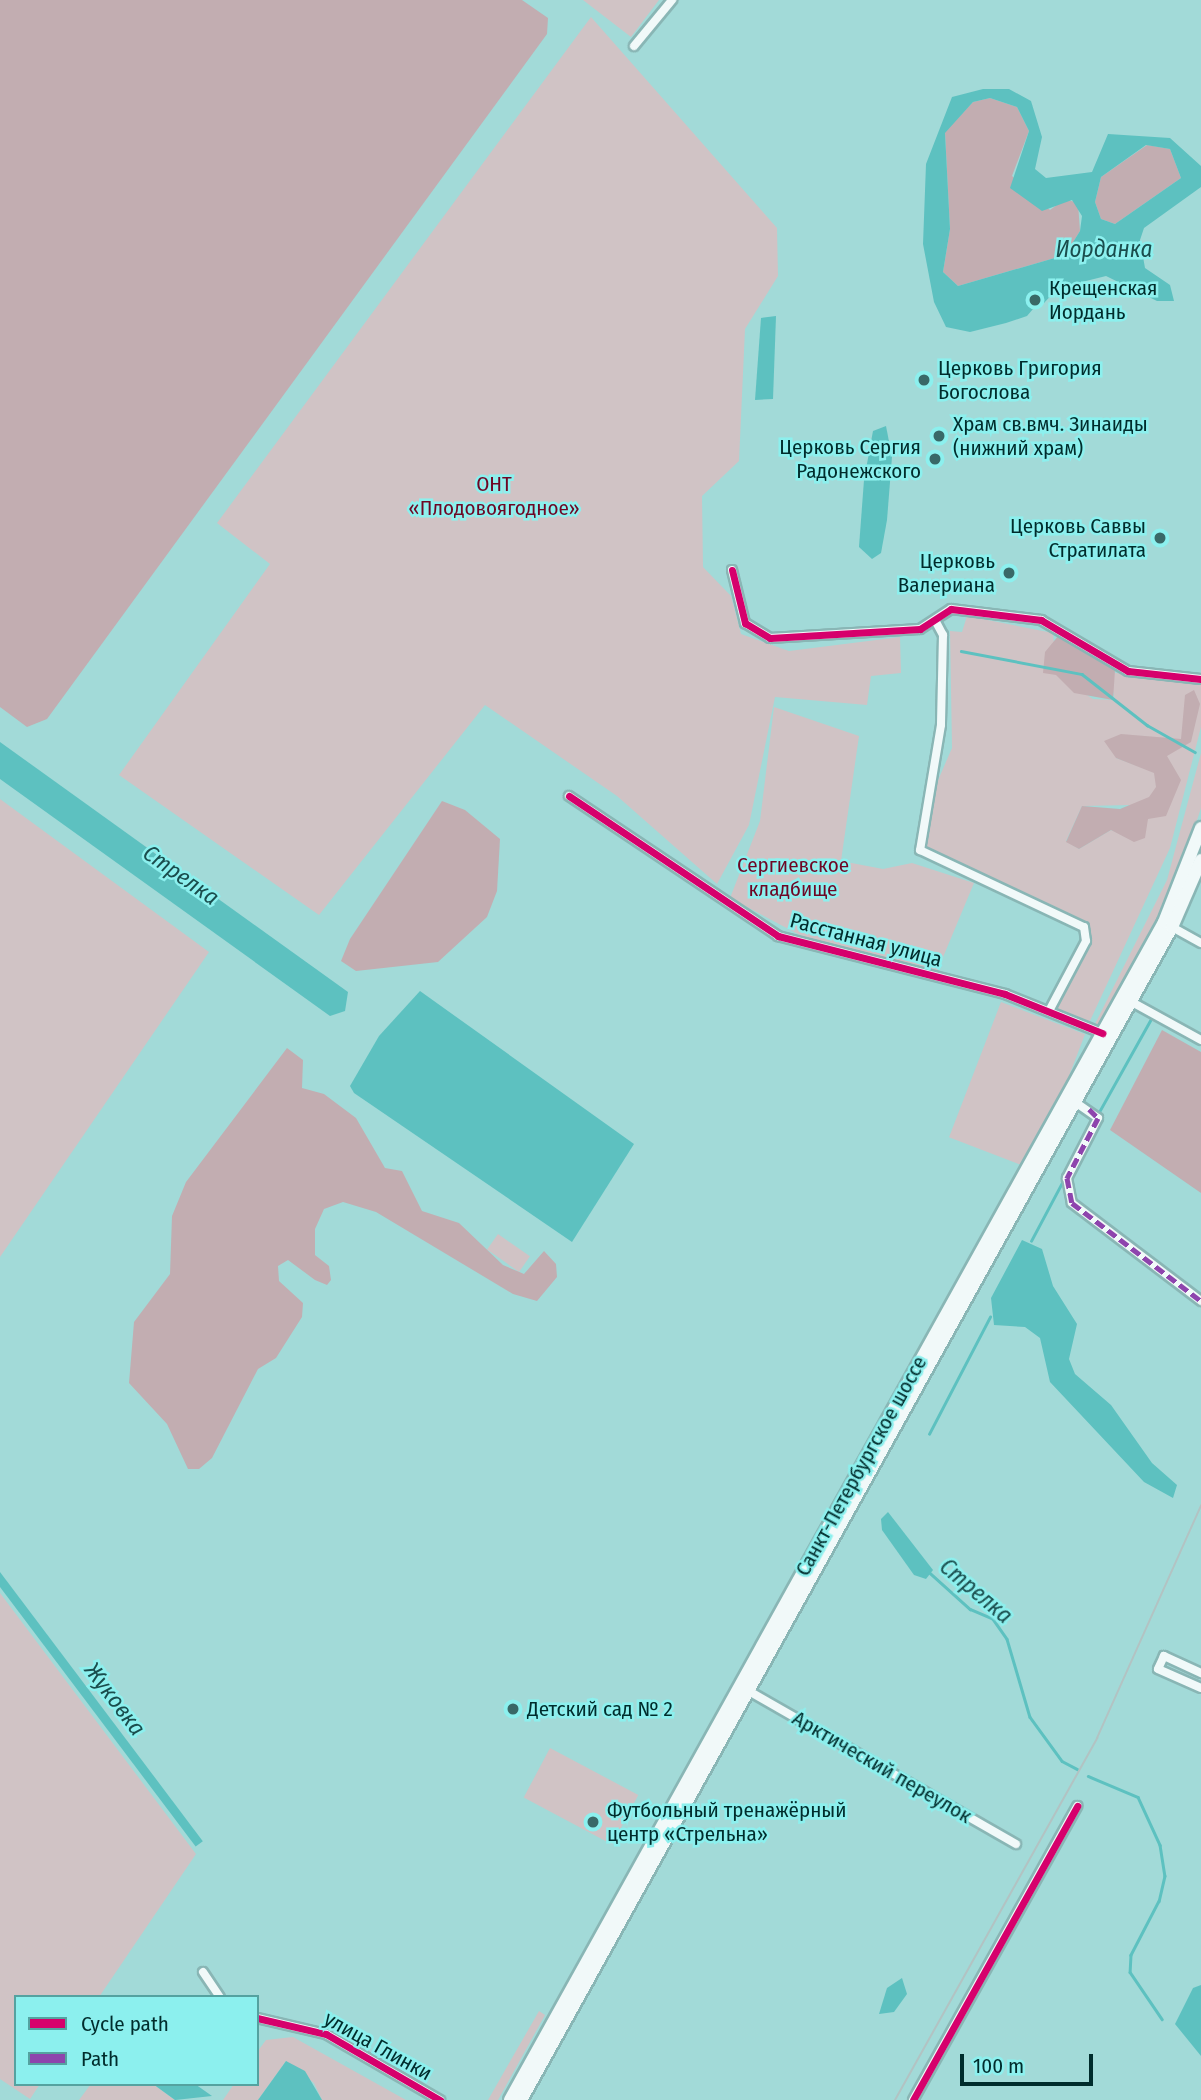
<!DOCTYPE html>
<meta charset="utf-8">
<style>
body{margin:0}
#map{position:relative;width:1201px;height:2100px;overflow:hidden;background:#a2dad8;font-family:"Fira Sans Condensed",sans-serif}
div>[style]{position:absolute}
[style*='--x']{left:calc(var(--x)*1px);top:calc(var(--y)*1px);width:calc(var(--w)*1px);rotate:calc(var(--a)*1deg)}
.green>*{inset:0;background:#d0c3c5;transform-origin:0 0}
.forest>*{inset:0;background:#c2adb1}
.water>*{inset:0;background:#5dc1c0;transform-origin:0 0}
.stream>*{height:2.5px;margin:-1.25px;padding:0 1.25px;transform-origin:1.25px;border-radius:1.25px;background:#5dc1c0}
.roads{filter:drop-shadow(2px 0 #89b6b5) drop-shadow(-2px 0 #89b6b5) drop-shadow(0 2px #89b6b5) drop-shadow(0 -2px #89b6b5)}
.street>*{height:8px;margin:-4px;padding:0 4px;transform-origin:4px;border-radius:4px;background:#f1f9f9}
.primary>*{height:12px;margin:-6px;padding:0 6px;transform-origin:6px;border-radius:6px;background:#f1f9f9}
.tram>*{height:2px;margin:-1px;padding:0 1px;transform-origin:1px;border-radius:1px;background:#b2c3c3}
.quiet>*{height:5px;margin-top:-2.5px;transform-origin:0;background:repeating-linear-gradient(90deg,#8e44ad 0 10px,transparent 0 15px)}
.cycleway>*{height:7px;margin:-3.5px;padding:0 3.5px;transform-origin:3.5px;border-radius:3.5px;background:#d6006c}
.dots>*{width:19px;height:19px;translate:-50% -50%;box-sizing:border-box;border:4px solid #8cf0ee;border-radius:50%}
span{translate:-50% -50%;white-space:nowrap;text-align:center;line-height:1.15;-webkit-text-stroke:5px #8cf0ee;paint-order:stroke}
.poi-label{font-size:21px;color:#002c2c}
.left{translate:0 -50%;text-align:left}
.right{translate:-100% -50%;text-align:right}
.park-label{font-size:21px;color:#6e0624}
.street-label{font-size:21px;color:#002c2c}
.water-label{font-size:23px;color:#1a4d4d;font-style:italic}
.legend{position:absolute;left:14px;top:1995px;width:245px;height:91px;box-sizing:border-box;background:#8cf0ee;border:2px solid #54a2a0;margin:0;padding:9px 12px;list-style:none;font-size:21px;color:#002c2c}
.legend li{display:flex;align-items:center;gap:14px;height:35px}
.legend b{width:35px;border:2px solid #54a2a0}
.scale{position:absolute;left:960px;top:2054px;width:133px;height:32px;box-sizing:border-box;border:4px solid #002c2c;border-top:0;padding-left:9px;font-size:21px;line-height:24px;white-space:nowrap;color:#002c2c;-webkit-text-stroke:5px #8cf0ee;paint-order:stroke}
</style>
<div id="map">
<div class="green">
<div style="clip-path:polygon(583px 0,659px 0,631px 37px)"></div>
<div style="clip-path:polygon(591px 17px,777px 228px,778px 276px,745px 329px,739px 461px,702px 496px,703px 567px,731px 596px,741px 634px,789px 651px,900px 637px,901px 673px,871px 676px,867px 705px,775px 697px,749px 825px,717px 884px,617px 796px,485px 705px,319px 915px,119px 775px,270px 564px,217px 523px)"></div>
<div style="clip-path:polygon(evenodd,967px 616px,1053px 633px,1057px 675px,1093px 699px,1115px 700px,1109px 672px,1201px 684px,1201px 727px,1170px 848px,1089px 1023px,1056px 1009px,1089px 941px,1085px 922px,934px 857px,922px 843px,929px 801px,952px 748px,950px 631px,962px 632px,967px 616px,1151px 739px,1157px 740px,1146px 769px,1116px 758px,1151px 739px,967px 616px,1132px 805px,1121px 834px,1111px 830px,1079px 849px,1066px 841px,1082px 806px,1132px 805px)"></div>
<div style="clip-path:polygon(774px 707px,859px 736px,841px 861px,883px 869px,912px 863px,974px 883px,936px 974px,813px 942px,730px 898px,760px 821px)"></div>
<div style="clip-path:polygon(1201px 753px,1201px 808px,1173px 893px,1101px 1024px,1095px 1024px,1167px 880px)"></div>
<div style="clip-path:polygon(0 799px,209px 952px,0 1257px)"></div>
<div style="left:1001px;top:1002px;width:90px;height:145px;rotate:21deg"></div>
<div style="left:498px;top:1234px;width:39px;height:19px;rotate:35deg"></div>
<div style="clip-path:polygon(0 1593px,196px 1854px,99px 1997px,16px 1997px,16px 2084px,40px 2084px,30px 2099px,0 2079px)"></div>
<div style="left:550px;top:1748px;width:100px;height:56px;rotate:28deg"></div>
<div style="clip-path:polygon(539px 2011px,545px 2015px,498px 2100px,488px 2100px)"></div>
<div style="clip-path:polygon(293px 2037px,406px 2100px,322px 2100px,314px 2083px,286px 2061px,258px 2100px,223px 2100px,234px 2084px,257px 2084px,257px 2052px,266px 2040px)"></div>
<div style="clip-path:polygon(91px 2084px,153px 2084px,175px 2100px,79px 2100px)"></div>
</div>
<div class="forest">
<div style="clip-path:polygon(0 0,522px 0,548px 18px,547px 34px,47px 719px,27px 727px,0 707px)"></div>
<div style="clip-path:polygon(990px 98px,1017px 107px,1029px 131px,1012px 176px,1050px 210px,1065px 199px,1078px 203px,1080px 231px,1065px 255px,958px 286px,943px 272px,950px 229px,945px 132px,973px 102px)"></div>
<div style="clip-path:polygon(1147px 145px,1170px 149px,1181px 178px,1115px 224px,1101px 219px,1095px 202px,1101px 177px)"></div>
<div style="clip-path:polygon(1059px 635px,1115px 670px,1113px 700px,1074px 693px,1056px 675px,1043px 673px,1045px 652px)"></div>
<div style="clip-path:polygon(1194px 690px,1200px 704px,1191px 742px,1167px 756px,1181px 780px,1166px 816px,1148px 819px,1145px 838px,1134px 842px,1111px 830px,1079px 849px,1066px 842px,1082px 806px,1120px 809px,1149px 797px,1156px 787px,1154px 773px,1116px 758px,1104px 741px,1121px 734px,1181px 739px,1185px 695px)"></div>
<div style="clip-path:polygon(442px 801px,465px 810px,500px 839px,497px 891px,487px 917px,438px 962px,356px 971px,341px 961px,350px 939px)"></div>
<div style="clip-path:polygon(1162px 1030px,1201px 1052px,1201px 1193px,1110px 1130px)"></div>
<div style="clip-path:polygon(287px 1048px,303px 1060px,302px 1088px,324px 1094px,356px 1118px,385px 1168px,402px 1171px,422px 1211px,459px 1223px,503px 1265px,524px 1274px,544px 1251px,556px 1264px,557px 1277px,537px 1301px,513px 1294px,376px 1212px,343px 1202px,324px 1209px,315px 1229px,315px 1255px,329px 1266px,331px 1280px,327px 1285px,315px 1280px,288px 1260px,278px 1266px,279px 1281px,303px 1303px,302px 1317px,276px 1358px,258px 1369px,212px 1458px,199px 1469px,188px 1469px,167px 1424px,129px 1383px,134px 1322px,170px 1274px,172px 1216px,186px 1182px)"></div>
</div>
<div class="water">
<div style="clip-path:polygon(evenodd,983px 89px,1009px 89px,1031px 101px,1042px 137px,1035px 169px,1046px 178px,1092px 172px,1108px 134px,1170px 138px,1201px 166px,1201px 187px,1144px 228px,1140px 240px,1145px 268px,1170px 285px,1174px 301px,1157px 301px,1106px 276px,1058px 288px,1044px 303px,1037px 291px,1027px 297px,1033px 309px,1027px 316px,1006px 323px,970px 332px,946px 327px,934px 302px,923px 244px,926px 164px,952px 97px,983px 89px,990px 98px,1017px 107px,1029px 131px,1010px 188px,1042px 211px,1072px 200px,1082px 216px,1080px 231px,1065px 255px,958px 286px,943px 272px,950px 229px,945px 133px,973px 102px,990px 98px,983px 89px,1146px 145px,1170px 149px,1181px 178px,1115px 224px,1101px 219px,1095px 202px,1101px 177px,1146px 145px)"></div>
<div style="clip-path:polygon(776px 316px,773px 399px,755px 400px,761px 318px)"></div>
<div style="clip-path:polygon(886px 426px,892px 457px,887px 520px,881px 553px,872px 559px,859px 547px,864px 480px,873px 431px)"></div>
<div style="clip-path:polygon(0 742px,348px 992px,345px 1011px,330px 1016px,0 779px)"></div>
<div style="clip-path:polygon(420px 991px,634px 1144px,572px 1242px,354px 1093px,350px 1086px,379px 1036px)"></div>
<div style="clip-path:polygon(1022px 1240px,1042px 1249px,1053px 1286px,1077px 1324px,1069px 1359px,1075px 1374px,1111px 1405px,1152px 1463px,1177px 1485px,1173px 1498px,1144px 1482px,1050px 1382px,1040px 1338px,1025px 1327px,994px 1325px,991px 1298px)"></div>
<div style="clip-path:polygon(888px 1512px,933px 1570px,926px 1579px,914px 1575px,882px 1530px,881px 1519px)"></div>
<div style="left:0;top:1572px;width:337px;height:9px;rotate:53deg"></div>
<div style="clip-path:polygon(902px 1978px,907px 1994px,894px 2012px,879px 2014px,887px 1988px)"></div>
<div style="clip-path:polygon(1201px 1985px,1201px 2056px,1175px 2024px,1193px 1988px)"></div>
<div style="clip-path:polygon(286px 2061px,305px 2071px,322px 2100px,258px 2100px)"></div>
<div style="clip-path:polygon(153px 2084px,195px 2084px,212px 2096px,175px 2100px)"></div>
</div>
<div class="stream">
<div style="--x:961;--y:651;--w:123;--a:10.8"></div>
<div style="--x:1082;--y:674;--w:83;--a:38.1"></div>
<div style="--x:1147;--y:725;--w:55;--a:29.4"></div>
<div style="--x:1099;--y:1112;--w:107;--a:-60.8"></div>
<div style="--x:1031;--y:1241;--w:70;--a:-62"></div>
<div style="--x:929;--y:1434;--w:132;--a:-62.5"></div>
<div style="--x:930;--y:1573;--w:54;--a:42"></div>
<div style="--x:970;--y:1609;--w:25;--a:23"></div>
<div style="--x:993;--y:1619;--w:24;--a:55"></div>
<div style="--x:1007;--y:1639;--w:81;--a:73.6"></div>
<div style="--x:1030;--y:1717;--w:54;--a:54"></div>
<div style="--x:1062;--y:1761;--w:17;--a:28"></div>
<div style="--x:1088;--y:1776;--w:54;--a:22.8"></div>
<div style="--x:1138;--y:1797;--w:53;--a:65.4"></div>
<div style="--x:1160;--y:1845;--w:31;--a:81"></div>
<div style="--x:1165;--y:1876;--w:26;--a:103"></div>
<div style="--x:1159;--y:1901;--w:61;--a:117.4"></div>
<div style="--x:1131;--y:1955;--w:17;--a:93"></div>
<div style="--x:1130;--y:1972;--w:57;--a:55.8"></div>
</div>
<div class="roads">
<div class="street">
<div style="--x:634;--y:46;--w:60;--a:-50.4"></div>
<div style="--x:732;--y:570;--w:55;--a:76.2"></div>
<div style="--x:745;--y:623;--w:29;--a:31"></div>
<div style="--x:770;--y:638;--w:150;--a:-3.4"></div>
<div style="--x:920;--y:629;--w:37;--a:-33"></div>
<div style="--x:951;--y:609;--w:91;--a:7"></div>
<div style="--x:1041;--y:620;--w:101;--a:30.4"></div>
<div style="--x:1128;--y:671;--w:73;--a:6.3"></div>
<div style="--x:936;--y:622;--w:15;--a:62"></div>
<div style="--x:943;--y:635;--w:90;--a:91.3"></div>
<div style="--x:941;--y:725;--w:127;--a:99.5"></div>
<div style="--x:920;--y:850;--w:181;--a:25.2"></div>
<div style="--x:1084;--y:927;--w:14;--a:82"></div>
<div style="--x:1086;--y:941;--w:77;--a:117.9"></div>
<div style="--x:569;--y:796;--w:252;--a:33.8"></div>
<div style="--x:778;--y:936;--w:234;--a:14.3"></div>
<div style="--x:1005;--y:994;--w:105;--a:21.9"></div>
<div style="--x:1172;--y:927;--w:33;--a:29"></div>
<div style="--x:1130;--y:1001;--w:81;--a:28.8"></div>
<div style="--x:1075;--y:1102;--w:28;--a:35"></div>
<div style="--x:1098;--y:1118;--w:68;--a:117.3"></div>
<div style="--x:1067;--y:1178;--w:25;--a:79"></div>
<div style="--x:1072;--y:1203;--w:162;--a:37.2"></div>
<div style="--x:1201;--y:1673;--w:41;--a:-155.3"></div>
<div style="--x:1164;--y:1656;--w:14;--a:115"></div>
<div style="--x:1158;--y:1669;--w:47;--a:23.8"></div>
<div style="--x:747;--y:1690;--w:310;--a:29.8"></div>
<div style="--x:203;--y:1972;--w:30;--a:56"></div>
<div style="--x:257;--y:2018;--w:71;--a:13.1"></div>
<div style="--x:326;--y:2034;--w:132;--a:30.1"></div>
<div style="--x:913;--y:2100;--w:337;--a:-60.8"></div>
</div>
<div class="primary">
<div style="--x:510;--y:2100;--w:1347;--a:-60.96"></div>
<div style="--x:1164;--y:922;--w:101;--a:-68.5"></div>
<div style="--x:521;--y:2100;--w:1342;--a:-60.97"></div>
<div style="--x:1172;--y:927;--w:73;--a:-66.6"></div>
</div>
</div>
<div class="tram">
<div style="--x:895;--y:2100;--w:415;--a:-60.8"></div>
<div style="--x:1097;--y:1738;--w:255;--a:-65.9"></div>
</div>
<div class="quiet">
<div style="--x:1089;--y:1109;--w:13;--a:45"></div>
<div style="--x:1098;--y:1118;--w:68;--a:117.3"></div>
<div style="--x:1067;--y:1178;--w:25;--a:79"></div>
<div style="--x:1072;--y:1203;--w:162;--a:37.2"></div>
</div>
<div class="cycleway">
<div style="--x:732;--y:570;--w:55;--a:76.2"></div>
<div style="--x:745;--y:623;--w:29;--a:31"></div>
<div style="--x:770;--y:638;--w:150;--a:-3.4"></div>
<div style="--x:920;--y:629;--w:37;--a:-33"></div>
<div style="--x:951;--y:609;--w:91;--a:7"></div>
<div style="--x:1041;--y:620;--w:101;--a:30.4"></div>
<div style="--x:1128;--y:671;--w:73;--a:6.3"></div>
<div style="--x:569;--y:796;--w:252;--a:33.8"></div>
<div style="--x:778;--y:936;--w:234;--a:14.3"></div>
<div style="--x:1005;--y:994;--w:105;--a:21.9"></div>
<div style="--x:257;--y:2018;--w:71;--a:13.1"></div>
<div style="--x:326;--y:2034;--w:132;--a:30.1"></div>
<div style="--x:913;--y:2100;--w:337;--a:-60.8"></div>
</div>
<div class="dots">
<div style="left:1035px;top:300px;background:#396968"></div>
<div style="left:924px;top:380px;background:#396968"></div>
<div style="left:939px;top:436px;background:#396968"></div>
<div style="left:935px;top:459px;background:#396968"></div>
<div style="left:1160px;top:538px;background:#396968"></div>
<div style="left:1009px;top:573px;background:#396968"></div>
<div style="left:513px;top:1709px;background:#396968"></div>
<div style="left:593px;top:1822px;background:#396968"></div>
</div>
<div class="poi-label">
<span class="left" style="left:1049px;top:300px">Крещенская<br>Иордань</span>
<span class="left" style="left:938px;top:380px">Церковь Григория<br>Богослова</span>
<span class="left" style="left:953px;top:436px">Храм св.вмч. Зинаиды<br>(нижний храм)</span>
<span class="right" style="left:921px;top:459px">Церковь Сергия<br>Радонежского</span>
<span class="right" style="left:1146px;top:538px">Церковь Саввы<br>Стратилата</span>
<span class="right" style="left:995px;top:573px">Церковь<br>Валериана</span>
<span class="left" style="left:527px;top:1709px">Детский сад № 2</span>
<span class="left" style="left:607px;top:1822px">Футбольный тренажёрный<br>центр «Стрельна»</span>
</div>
<div class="park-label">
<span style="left:494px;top:496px">ОНТ<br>«Плодовоягодное»</span>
<span style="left:793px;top:877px">Сергиевское<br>кладбище</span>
</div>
<div class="street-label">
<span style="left:866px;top:940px;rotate:15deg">Расстанная улица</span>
<span style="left:861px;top:1466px;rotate:-61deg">Санкт-Петербургское шоссе</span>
<span style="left:882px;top:1767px;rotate:30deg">Арктический переулок</span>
<span style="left:378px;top:2046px;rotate:29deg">улица Глинки</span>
</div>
<div class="water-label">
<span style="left:1104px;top:249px">Иорданка</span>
<span style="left:181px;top:875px;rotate:35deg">Стрелка</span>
<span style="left:976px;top:1591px;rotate:40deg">Стрелка</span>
<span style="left:115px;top:1699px;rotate:53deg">Жуковка</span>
</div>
<ul class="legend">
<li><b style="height:9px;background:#d6006c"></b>Cycle path</li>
<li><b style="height:9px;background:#8e44ad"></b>Path</li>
</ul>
<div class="scale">100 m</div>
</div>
